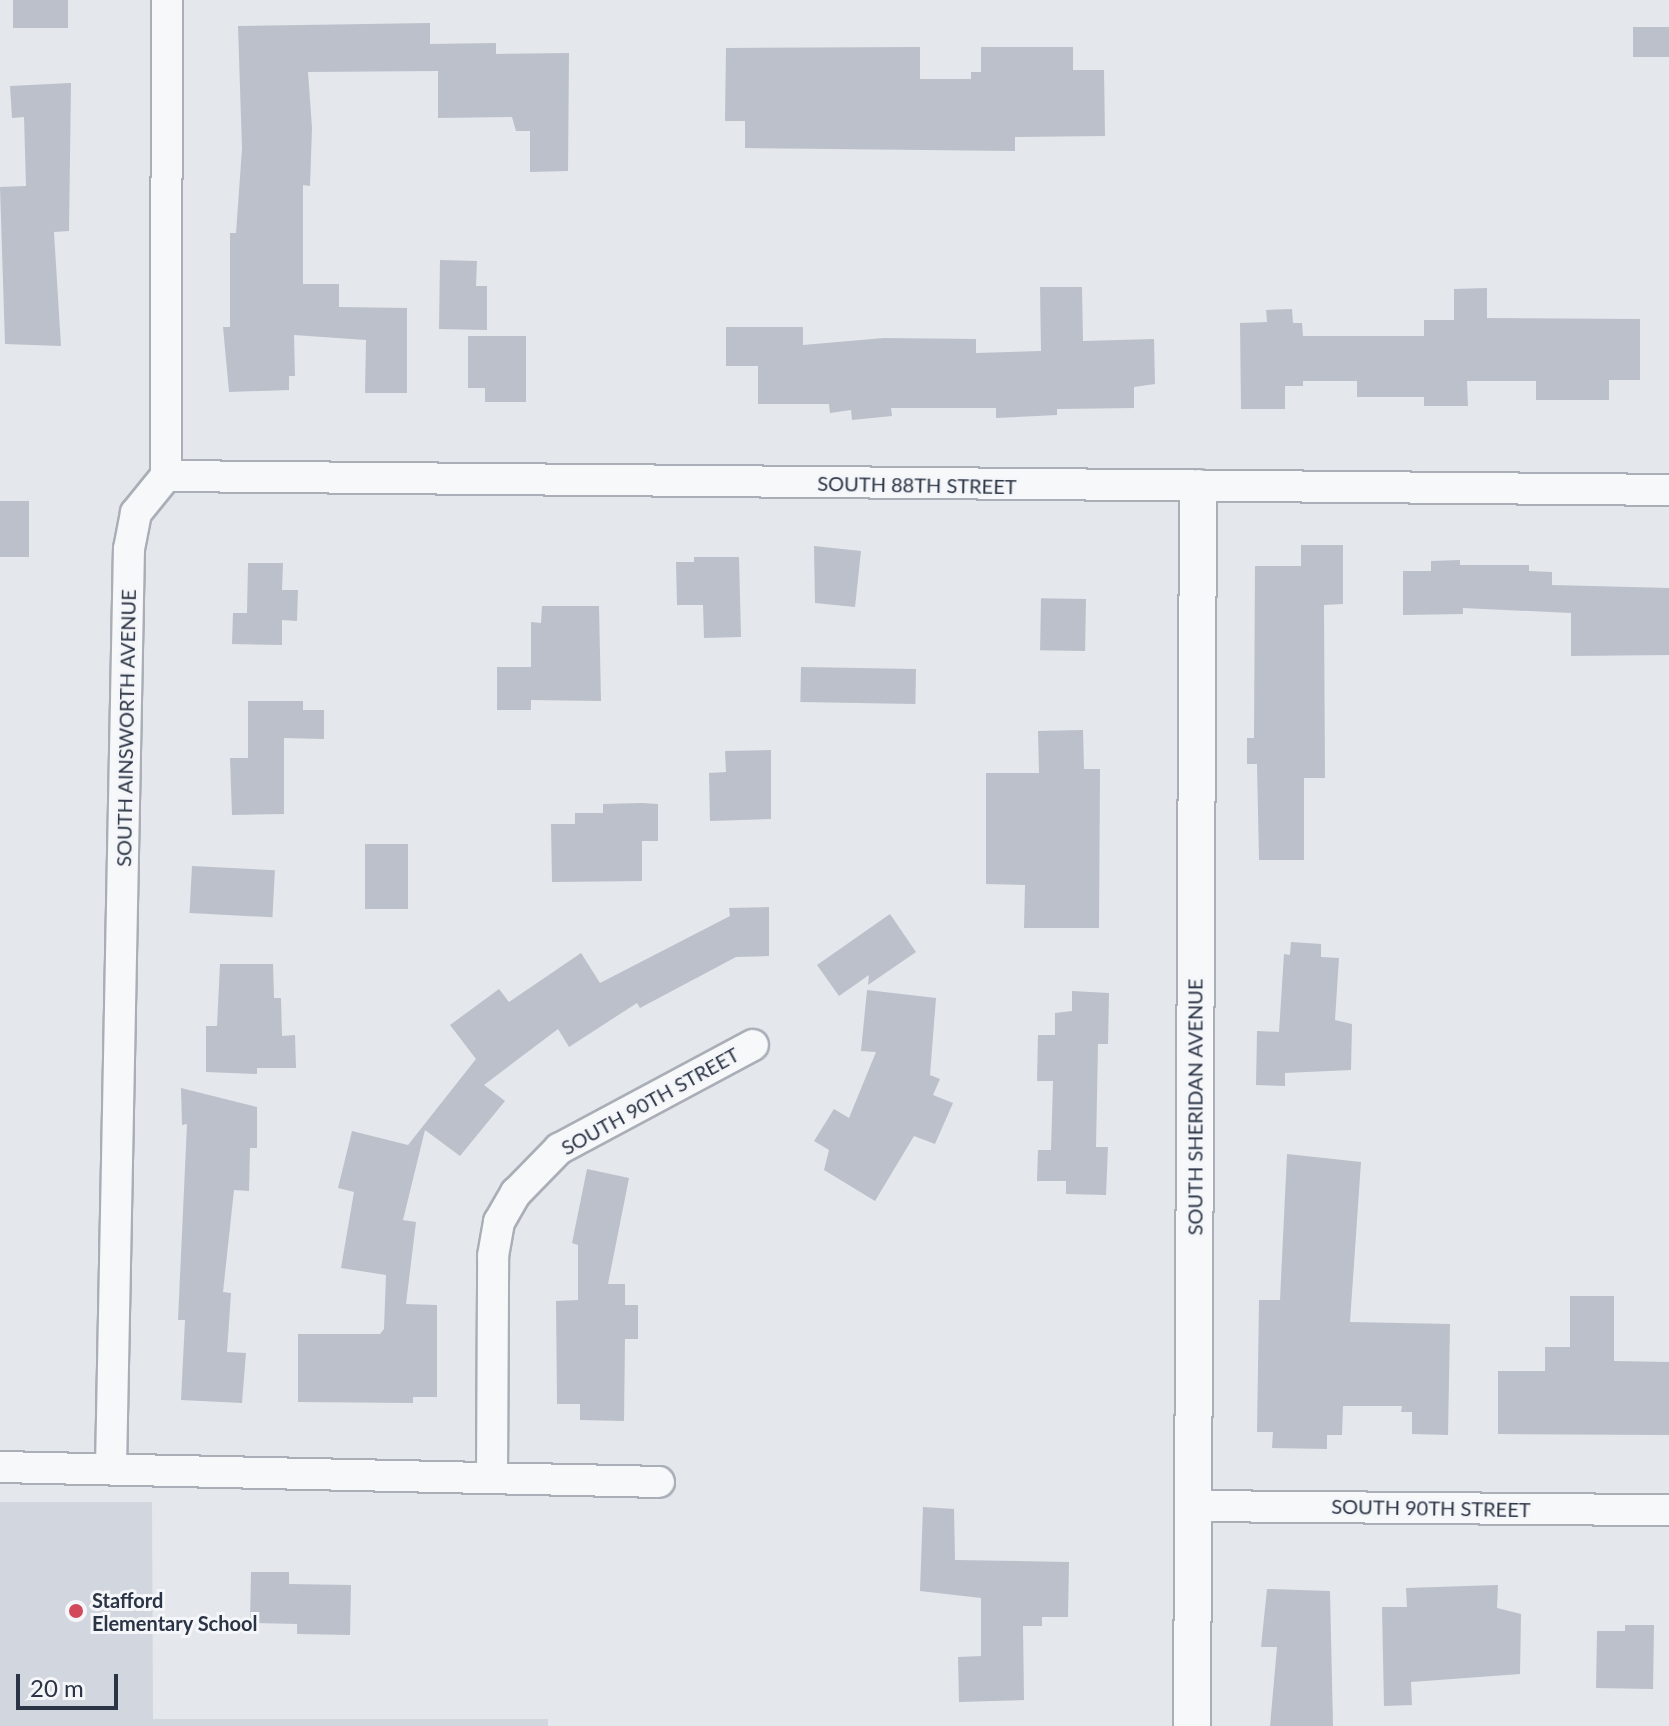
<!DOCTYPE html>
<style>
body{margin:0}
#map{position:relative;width:1669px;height:1726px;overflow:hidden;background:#e4e7ec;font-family:Lato,sans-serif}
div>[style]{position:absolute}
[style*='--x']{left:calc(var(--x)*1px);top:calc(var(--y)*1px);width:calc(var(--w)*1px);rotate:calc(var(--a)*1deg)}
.built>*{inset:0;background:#d2d6de}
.building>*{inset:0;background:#bbc0ca;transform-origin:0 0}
.roads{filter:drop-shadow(2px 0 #a9aeb7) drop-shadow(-2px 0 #a9aeb7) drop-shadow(0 2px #a9aeb7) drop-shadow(0 -2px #a9aeb7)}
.minor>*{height:30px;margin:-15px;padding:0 15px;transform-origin:15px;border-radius:15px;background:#f7f8fa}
.tertiary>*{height:36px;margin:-18px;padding:0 18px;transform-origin:18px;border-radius:18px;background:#f7f8fa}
.dots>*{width:22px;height:22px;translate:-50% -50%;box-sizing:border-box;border:4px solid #f4f6f9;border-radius:50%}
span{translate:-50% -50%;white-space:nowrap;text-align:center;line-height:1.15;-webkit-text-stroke:6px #f4f6f9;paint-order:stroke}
.street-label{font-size:20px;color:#2b3445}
.poi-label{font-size:20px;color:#2b3445;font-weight:700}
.left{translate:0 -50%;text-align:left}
.scale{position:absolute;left:16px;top:1674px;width:102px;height:36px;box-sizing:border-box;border:4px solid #2b3445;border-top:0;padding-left:10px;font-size:24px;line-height:28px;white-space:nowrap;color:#2b3445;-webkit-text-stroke:6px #f4f6f9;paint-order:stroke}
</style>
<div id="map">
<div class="built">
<div style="clip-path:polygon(0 1502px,152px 1502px,153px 1719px,548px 1719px,548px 1726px,0 1726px)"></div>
</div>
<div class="building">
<div style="left:13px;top:0;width:55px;height:28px"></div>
<div style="clip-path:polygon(430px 23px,430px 44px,496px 43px,496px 54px,569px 53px,568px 171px,530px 172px,530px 131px,516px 131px,512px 117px,438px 118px,438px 71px,308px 72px,312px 128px,310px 186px,303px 185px,303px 284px,339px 284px,339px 307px,407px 308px,407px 393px,365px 393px,366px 340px,294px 335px,295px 376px,289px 376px,289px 390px,229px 392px,223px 327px,230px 327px,230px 233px,236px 233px,242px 149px,238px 26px)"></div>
<div style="left:1633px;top:27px;width:36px;height:30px"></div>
<div style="clip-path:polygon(920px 47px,920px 79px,971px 79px,971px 72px,981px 72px,981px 47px,1073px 47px,1073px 70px,1104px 70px,1105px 136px,1015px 137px,1015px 151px,745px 148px,745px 121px,725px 121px,726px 48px)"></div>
<div style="clip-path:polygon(71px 83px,69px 231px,54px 232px,61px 346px,5px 344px,0 187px,26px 186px,24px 117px,12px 118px,10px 86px)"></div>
<div style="clip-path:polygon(440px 260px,477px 261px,476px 286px,487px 286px,487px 330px,439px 329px)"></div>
<div style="clip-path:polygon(1040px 287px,1082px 287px,1083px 341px,1154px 339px,1155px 384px,1134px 387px,1134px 408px,1057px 409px,1057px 415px,996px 418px,996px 408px,891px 408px,892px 416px,852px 420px,851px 410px,830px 413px,829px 404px,758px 404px,758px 366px,726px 366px,726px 327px,803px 327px,803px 345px,884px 338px,976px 339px,976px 353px,1041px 351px)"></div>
<div style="clip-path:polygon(1487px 288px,1487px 318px,1640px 319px,1640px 380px,1609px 380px,1609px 400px,1536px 400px,1536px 381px,1467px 381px,1468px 406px,1424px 406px,1424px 397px,1357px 397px,1357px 381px,1303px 381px,1303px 386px,1285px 386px,1285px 409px,1241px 409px,1240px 323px,1267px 322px,1266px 310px,1292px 309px,1293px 323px,1302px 323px,1303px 336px,1424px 336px,1424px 320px,1454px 320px,1454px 289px)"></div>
<div style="clip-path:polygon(468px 336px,526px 336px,526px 402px,485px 402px,485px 388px,468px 388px)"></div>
<div style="left:0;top:501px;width:29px;height:56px"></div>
<div style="clip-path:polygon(1301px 545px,1343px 545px,1343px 604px,1324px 605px,1325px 778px,1304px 778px,1304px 860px,1259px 860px,1257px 764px,1247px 764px,1247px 738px,1254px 738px,1255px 566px,1301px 566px)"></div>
<div style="clip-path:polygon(814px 546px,861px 551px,855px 607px,815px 603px)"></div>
<div style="clip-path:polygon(694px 557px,739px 557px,741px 637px,704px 638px,703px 605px,677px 605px,676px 562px,694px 562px)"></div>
<div style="clip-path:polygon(1460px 560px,1460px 565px,1529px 565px,1529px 571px,1552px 572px,1552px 585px,1669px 588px,1669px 655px,1571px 656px,1571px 613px,1463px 608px,1463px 614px,1403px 615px,1403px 571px,1431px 571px,1431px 561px)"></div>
<div style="clip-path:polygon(248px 563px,283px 563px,282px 590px,298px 590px,297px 621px,282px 620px,282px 645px,232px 644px,233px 613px,247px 613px)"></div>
<div style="left:1086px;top:599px;width:52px;height:45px;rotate:91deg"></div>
<div style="clip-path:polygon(542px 606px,599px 606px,601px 701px,531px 700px,531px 710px,497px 710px,497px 667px,531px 667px,531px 622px,541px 623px)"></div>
<div style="left:801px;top:667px;width:115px;height:35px;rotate:1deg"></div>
<div style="clip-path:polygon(248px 701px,303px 701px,303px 710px,324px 710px,324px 739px,284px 738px,284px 814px,232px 815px,230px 758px,248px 758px)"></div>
<div style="clip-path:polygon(1083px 730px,1084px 769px,1100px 769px,1099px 928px,1024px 928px,1025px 885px,986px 884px,986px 773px,1039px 773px,1038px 731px)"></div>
<div style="clip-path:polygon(771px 750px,771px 819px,710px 821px,709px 773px,726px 772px,725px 751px)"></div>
<div style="clip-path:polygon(642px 803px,658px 804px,658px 841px,642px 841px,642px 881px,552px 882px,551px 824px,575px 824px,575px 813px,603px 813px,603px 804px)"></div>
<div style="left:365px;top:844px;width:43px;height:65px"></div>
<div style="left:192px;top:866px;width:83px;height:47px;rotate:3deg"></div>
<div style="clip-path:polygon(769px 907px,769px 956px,736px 957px,640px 1008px,637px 1003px,569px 1047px,558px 1029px,484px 1085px,505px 1101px,460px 1156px,425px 1130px,403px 1220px,416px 1222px,406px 1304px,437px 1305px,437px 1397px,413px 1397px,413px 1403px,298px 1402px,298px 1334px,380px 1334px,384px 1329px,386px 1275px,341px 1268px,354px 1192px,338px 1188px,352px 1131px,408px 1145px,476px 1059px,450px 1025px,499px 989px,509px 1002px,581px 953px,600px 983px,730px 916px,729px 908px)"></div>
<div style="clip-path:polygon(890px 914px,916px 952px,868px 985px,869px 975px,839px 996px,817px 965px)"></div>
<div style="clip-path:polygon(1291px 942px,1321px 944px,1321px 957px,1339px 958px,1335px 1020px,1352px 1024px,1351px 1070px,1285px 1073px,1285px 1086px,1256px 1085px,1257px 1031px,1279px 1032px,1284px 954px,1290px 955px)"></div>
<div style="clip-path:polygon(220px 964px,273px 964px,274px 998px,281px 998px,282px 1036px,295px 1035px,296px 1068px,257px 1068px,257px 1074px,206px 1072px,206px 1026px,217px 1026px)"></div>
<div style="clip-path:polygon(867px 990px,936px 998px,930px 1075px,940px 1079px,933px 1095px,953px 1103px,935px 1144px,914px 1136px,875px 1201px,824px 1170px,829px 1150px,814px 1141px,834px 1109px,849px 1118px,876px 1052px,861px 1051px)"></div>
<div style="clip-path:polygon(1072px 991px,1109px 993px,1108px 1044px,1098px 1044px,1096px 1147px,1108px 1147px,1106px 1195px,1066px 1194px,1066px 1181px,1037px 1181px,1038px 1150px,1051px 1150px,1053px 1081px,1037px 1081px,1038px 1035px,1055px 1035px,1055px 1013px,1072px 1011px)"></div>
<div style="clip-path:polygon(181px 1088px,257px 1107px,257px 1148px,250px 1148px,249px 1191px,234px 1190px,223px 1292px,231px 1293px,227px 1352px,246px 1353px,242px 1403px,181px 1400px,185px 1320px,178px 1320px,187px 1124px,182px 1125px)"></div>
<div style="clip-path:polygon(1287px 1154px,1361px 1162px,1350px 1322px,1450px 1324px,1448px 1435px,1412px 1434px,1412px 1412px,1401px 1412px,1402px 1406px,1343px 1406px,1342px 1435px,1327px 1435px,1327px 1449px,1272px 1448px,1273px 1432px,1257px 1432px,1259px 1300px,1280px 1300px)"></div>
<div style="clip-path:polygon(587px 1169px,629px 1178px,608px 1284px,625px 1284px,625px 1305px,638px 1305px,638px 1339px,625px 1339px,624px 1421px,580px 1420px,580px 1404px,557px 1404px,556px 1301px,578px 1300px,578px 1245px,572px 1243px)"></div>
<div style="clip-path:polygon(1570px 1296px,1614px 1296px,1614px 1361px,1669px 1362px,1669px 1435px,1498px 1434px,1498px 1371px,1545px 1371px,1545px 1347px,1570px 1347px)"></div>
<div style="clip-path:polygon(923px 1507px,954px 1509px,955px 1560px,1069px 1562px,1068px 1617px,1042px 1617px,1042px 1626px,1023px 1626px,1024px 1700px,959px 1702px,958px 1657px,981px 1656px,981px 1598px,920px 1591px)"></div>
<div style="clip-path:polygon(251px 1572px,289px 1572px,289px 1584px,351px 1585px,350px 1635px,297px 1634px,297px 1624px,250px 1623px)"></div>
<div style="clip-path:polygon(1498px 1585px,1497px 1608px,1521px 1614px,1520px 1674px,1411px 1682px,1412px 1705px,1384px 1706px,1382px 1607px,1407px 1607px,1406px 1588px)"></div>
<div style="clip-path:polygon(1267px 1589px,1330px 1591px,1333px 1726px,1270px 1726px,1277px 1647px,1261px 1647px)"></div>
<div style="clip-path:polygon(1625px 1625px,1654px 1625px,1653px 1689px,1596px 1688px,1597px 1631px,1625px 1631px)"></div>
</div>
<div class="roads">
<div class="minor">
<div style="--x:166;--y:476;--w:1503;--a:0.53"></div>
<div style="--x:0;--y:1467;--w:659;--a:1.3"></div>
<div style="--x:111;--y:1468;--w:919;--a:-88.88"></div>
<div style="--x:129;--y:549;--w:37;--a:-79"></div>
<div style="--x:136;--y:513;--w:48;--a:-51"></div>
<div style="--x:166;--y:476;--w:476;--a:-89.9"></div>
<div style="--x:492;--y:1477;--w:221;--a:-89.7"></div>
<div style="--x:493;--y:1256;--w:35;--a:-80"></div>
<div style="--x:499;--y:1222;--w:34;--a:-60"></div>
<div style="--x:516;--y:1193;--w:62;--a:-45.7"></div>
<div style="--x:559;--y:1149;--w:220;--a:-28.2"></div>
<div style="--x:1193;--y:1506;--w:476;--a:0.5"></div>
</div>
<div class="tertiary">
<div style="--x:1192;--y:1726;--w:1238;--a:-89.72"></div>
</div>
</div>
<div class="dots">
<div style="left:76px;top:1611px;background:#d1495b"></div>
</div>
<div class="street-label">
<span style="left:917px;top:485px;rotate:1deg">SOUTH 88TH STREET</span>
<span style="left:126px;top:728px;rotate:-89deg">SOUTH AINSWORTH AVENUE</span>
<span style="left:650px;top:1101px;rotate:-29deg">SOUTH 90TH STREET</span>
<span style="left:1195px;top:1107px;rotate:-90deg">SOUTH SHERIDAN AVENUE</span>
<span style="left:1431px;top:1508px;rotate:1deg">SOUTH 90TH STREET</span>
</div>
<div class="poi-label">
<span class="left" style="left:92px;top:1612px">Stafford<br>Elementary School</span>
</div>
<div class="scale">20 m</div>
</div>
